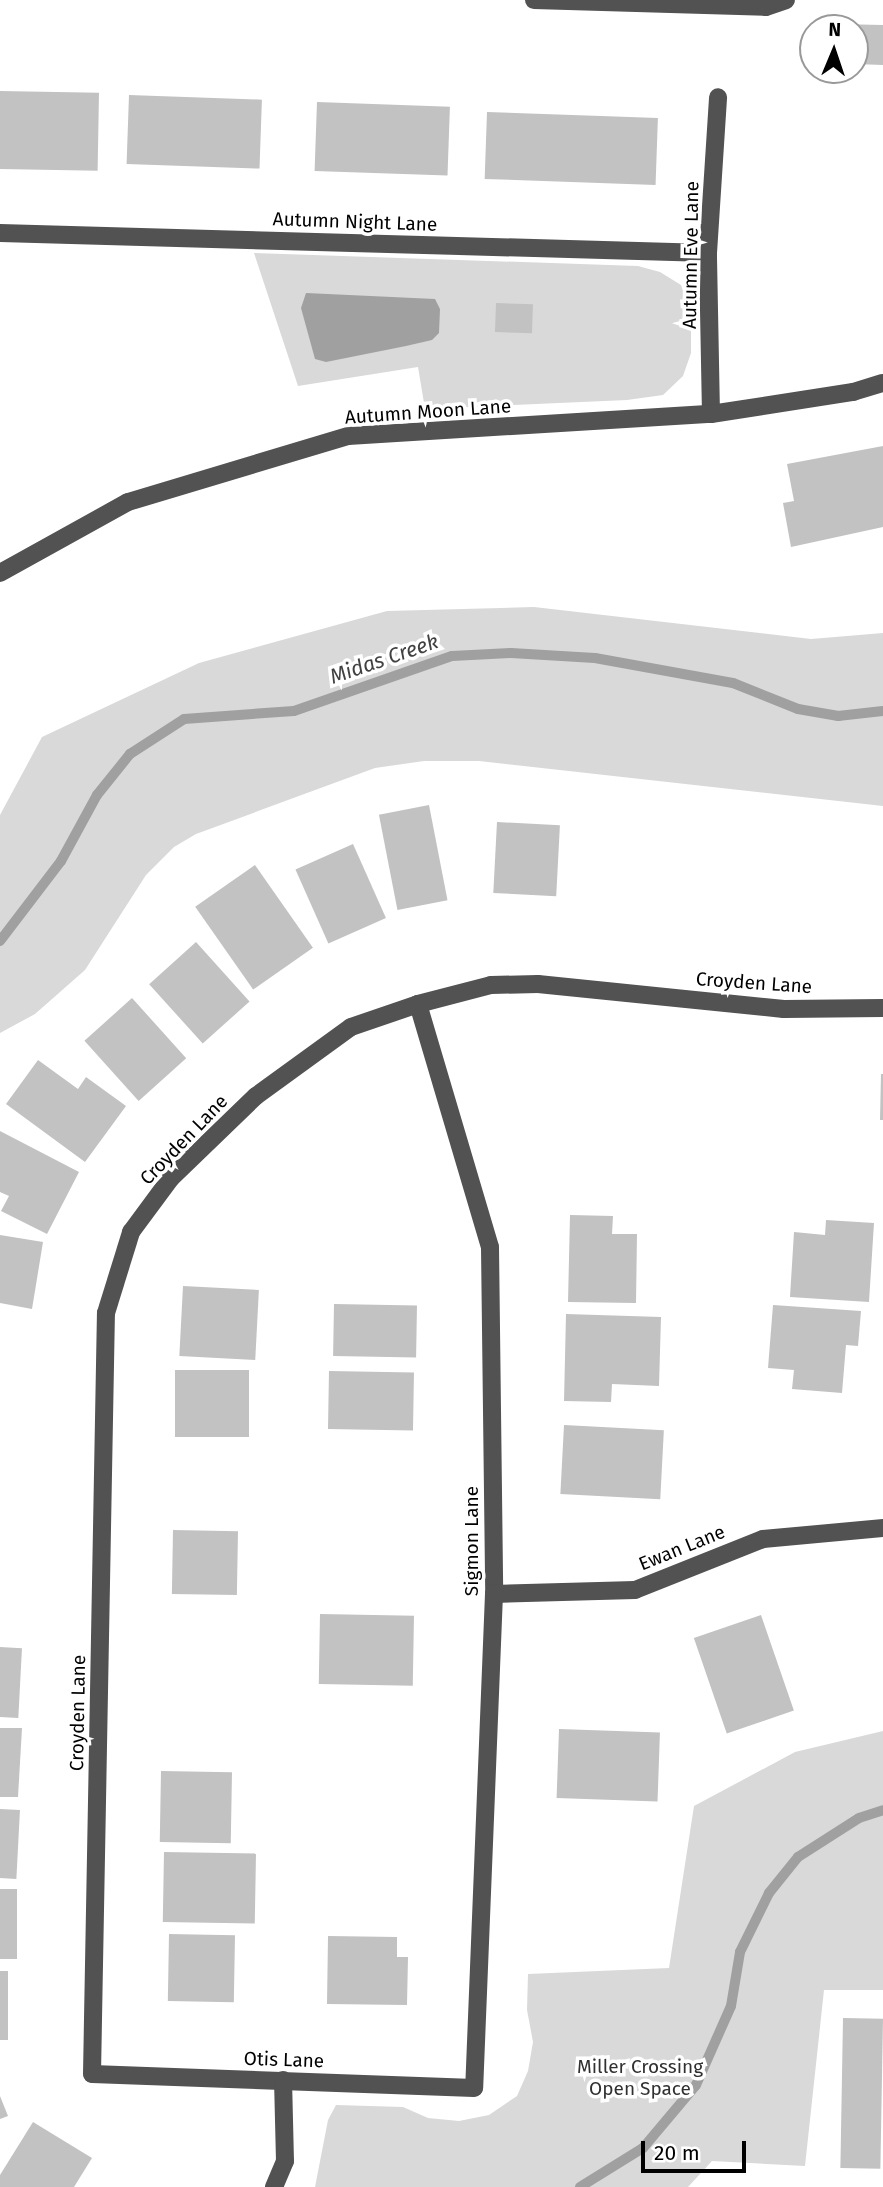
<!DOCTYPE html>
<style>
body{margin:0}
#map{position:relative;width:883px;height:2187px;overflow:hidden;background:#fff;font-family:"Fira Sans",sans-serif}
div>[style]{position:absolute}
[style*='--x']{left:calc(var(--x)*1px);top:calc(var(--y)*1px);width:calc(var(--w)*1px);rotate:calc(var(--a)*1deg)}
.green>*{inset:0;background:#d9d9d9}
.water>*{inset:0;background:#a0a0a0}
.stream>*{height:10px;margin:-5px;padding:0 5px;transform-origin:5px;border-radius:5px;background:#a0a0a0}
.building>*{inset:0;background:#c2c2c2;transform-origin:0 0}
.minor>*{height:18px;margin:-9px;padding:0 9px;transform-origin:9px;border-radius:9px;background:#525252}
span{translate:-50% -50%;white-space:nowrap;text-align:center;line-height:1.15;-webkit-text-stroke:7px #fff;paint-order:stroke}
.street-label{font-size:19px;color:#000}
.park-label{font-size:19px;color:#303030}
.water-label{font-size:21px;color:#414141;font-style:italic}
.north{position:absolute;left:799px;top:14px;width:70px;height:70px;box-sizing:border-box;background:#fff;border:2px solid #999;border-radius:50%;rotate:2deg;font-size:19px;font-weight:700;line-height:28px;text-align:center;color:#000}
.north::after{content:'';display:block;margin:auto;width:24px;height:32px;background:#000;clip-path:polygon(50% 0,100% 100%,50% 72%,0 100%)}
.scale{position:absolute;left:641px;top:2141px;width:105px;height:32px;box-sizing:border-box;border:4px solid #000;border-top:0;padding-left:9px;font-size:21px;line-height:24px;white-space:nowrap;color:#000;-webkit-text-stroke:5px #fff;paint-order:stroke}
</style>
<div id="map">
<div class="green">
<div style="clip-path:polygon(254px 253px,638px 266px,660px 272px,681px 285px,691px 314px,691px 353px,683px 376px,663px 395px,627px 400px,425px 409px,418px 367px,298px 386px)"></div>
<div style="clip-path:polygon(534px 607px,811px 639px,883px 633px,883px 806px,479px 761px,424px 761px,375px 768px,196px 834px,174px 847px,146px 875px,85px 970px,35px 1014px,0 1033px,0 815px,42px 737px,199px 663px,387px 611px)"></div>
<div style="clip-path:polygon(883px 1731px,883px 1990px,824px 1990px,805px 2166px,712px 2161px,688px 2187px,315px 2187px,328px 2120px,336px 2105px,403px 2107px,428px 2118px,459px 2121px,489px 2115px,517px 2096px,528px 2071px,533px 2042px,527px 2010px,528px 1974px,669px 1968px,694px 1806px,795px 1752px)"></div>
</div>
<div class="water">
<div style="clip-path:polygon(306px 293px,435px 299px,440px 309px,439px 333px,432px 340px,406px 346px,326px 362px,315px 359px,301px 308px)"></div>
</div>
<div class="stream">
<div style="--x:0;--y:941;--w:101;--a:-52.7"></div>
<div style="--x:61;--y:861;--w:75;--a:-61.4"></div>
<div style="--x:97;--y:795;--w:53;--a:-51.2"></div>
<div style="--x:130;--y:754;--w:64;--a:-32.9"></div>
<div style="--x:184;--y:719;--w:110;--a:-4.2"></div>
<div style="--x:294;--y:711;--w:167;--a:-19.2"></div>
<div style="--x:452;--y:656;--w:59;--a:-2.9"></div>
<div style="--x:511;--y:653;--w:84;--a:3.4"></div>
<div style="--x:595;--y:658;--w:140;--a:10.3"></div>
<div style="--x:733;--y:683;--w:70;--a:21.8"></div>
<div style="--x:798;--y:709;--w:41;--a:9.9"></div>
<div style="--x:838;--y:716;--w:45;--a:-6.3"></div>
<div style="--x:580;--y:2187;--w:74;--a:-31.8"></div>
<div style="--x:643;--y:2148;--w:82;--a:-49.9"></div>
<div style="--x:696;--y:2085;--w:86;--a:-66.1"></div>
<div style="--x:731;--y:2006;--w:55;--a:-80.5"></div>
<div style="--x:740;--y:1952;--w:66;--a:-63.8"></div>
<div style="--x:769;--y:1893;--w:46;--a:-51.1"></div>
<div style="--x:798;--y:1857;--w:72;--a:-32.6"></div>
<div style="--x:859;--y:1818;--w:25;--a:-18"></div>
</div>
<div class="building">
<div style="clip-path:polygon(837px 24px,883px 25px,883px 65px,855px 64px,855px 28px,837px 28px)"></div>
<div style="left:0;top:91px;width:99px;height:78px;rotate:1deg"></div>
<div style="left:129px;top:95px;width:133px;height:69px;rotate:2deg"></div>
<div style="left:317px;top:102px;width:133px;height:69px;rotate:2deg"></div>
<div style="left:487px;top:112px;width:171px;height:67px;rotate:2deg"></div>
<div style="left:496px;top:303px;width:37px;height:29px;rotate:2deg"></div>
<div style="clip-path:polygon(883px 446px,883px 527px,791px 547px,783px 503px,794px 501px,787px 464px)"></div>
<div style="left:429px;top:805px;width:97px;height:51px;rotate:79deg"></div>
<div style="left:497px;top:822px;width:63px;height:71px;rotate:3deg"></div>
<div style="left:353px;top:844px;width:81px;height:63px;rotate:66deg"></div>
<div style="left:255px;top:865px;width:101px;height:73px;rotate:55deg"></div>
<div style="left:196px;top:942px;width:80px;height:63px;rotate:48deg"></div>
<div style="left:132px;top:998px;width:81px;height:64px;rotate:48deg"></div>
<div style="clip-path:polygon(38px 1060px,78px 1089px,86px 1077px,126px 1106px,85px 1162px,6px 1104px)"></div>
<div style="clip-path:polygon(881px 1074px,883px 1074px,883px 1120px,880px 1120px)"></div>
<div style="clip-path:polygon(0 1131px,79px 1172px,47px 1234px,1px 1211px,9px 1196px,0 1192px)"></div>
<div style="clip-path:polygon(570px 1215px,613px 1216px,612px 1234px,637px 1234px,636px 1303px,568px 1302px)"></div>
<div style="clip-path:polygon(826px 1220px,874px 1223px,869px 1302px,790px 1297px,794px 1232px,825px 1235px)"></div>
<div style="clip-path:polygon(0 1235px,43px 1242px,32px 1309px,0 1303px)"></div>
<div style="left:183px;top:1286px;width:76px;height:70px;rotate:3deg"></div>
<div style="left:334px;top:1304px;width:83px;height:52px;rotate:1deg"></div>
<div style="clip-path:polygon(773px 1305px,861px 1311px,858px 1346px,846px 1345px,842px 1393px,792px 1389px,794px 1370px,768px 1368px)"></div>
<div style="clip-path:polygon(566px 1314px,661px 1317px,659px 1386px,612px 1384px,611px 1402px,564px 1401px)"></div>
<div style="left:175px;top:1370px;width:74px;height:67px"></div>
<div style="left:329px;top:1371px;width:85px;height:58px;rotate:1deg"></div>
<div style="left:564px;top:1425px;width:100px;height:69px;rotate:3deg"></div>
<div style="left:173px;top:1530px;width:65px;height:64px;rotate:1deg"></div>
<div style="left:320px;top:1614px;width:94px;height:70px;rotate:1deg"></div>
<div style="left:761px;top:1615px;width:101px;height:71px;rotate:71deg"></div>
<div style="left:0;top:1647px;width:22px;height:70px;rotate:3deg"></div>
<div style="clip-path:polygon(0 1728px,22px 1728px,18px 1797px,0 1797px)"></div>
<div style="left:559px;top:1729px;width:101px;height:69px;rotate:2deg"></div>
<div style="left:161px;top:1771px;width:71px;height:71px;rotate:1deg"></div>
<div style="left:0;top:1809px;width:20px;height:69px;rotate:3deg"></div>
<div style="left:164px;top:1852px;width:92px;height:70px;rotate:1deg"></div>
<div style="left:0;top:1889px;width:17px;height:70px"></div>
<div style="left:169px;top:1934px;width:66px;height:67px;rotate:1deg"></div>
<div style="clip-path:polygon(328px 1936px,397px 1937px,397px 1957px,408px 1957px,407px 2005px,327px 2004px)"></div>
<div style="left:0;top:1971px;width:8px;height:69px"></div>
<div style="left:843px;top:2018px;width:40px;height:150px;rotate:1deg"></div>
<div style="clip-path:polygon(0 2096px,8px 2116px,0 2119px)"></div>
<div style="clip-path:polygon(33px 2122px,92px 2158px,74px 2187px,0 2187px,0 2175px)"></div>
</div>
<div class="minor">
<div style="--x:534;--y:0;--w:232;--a:1.7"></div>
<div style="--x:766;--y:7;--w:21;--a:-19"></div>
<div style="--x:0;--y:233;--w:708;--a:1.62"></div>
<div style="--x:711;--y:414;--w:161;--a:-91.1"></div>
<div style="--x:708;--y:253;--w:156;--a:-86.3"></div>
<div style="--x:0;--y:573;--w:146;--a:-29"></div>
<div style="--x:128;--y:502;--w:230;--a:-16.7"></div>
<div style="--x:348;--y:436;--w:364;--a:-3.5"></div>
<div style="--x:711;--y:414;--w:144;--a:-8.8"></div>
<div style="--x:853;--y:392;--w:31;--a:-17"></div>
<div style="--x:418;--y:1004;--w:253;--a:73.5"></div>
<div style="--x:490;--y:1247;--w:347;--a:89.3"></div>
<div style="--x:494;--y:1594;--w:494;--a:92.3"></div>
<div style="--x:474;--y:2088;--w:382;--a:-177.9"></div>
<div style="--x:92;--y:2074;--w:761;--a:-88.95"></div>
<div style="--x:106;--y:1313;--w:85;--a:-72.8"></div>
<div style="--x:131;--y:1232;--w:67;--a:-53.5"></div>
<div style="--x:171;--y:1178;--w:118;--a:-44"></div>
<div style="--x:256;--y:1096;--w:117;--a:-36"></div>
<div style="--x:351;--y:1027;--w:71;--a:-18.9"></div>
<div style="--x:418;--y:1004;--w:75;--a:-14.6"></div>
<div style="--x:491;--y:985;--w:47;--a:-1.2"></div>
<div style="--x:538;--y:984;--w:247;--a:5.8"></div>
<div style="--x:784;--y:1009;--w:99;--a:-0.6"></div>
<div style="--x:494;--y:1594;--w:141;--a:-1.6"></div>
<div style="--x:635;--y:1590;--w:138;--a:-21.7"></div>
<div style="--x:763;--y:1539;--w:121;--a:-5.2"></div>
<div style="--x:274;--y:2187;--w:28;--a:-67"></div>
<div style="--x:285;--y:2161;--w:81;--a:-91.4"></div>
</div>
<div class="street-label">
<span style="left:355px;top:222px;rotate:2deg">Autumn Night Lane</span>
<span style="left:691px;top:255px;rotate:-89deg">Autumn Eve Lane</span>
<span style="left:428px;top:412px;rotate:-4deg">Autumn Moon Lane</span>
<span style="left:754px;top:983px;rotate:4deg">Croyden Lane</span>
<span style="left:184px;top:1140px;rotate:-46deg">Croyden Lane</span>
<span style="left:472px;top:1541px;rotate:-90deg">Sigmon Lane</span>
<span style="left:682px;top:1548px;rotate:-22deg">Ewan Lane</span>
<span style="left:78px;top:1713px;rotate:-89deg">Croyden Lane</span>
<span style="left:284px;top:2060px;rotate:2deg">Otis Lane</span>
</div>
<div class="park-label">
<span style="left:640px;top:2078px">Miller Crossing<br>Open Space</span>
</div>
<div class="water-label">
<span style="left:384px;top:659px;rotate:-19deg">Midas Creek</span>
</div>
<div class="north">N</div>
<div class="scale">20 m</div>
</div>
